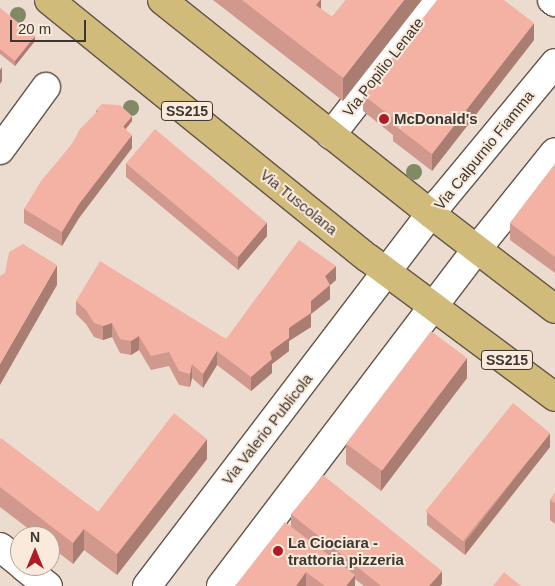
<!DOCTYPE html>
<style>
body{margin:0}
#map{position:relative;width:555px;height:586px;overflow:hidden;background:#ecdccf;font-family:Arial,sans-serif}
div>[style]{position:absolute}
[style*='--x']{left:calc(var(--x)*1px);top:calc(var(--y)*1px);width:calc(var(--w)*1px);rotate:calc(var(--a)*1deg)}
.roads{filter:drop-shadow(1px 0 #64564a) drop-shadow(-1px 0 #64564a) drop-shadow(0 1px #64564a) drop-shadow(0 -1px #64564a)}
.minor>*{height:28px;margin:-14px;padding:0 14px;transform-origin:14px;border-radius:14px;background:#fff}
.major>*{height:28px;margin:-14px;padding:0 14px;transform-origin:14px;border-radius:14px;background:#d0bb7a}
.trees>*{width:16px;height:16px;margin:-8px;border-radius:50%;background:#818965}
.wall>*{inset:0;background:#d1998d}
.shaded-wall>*{inset:0;background:#aa7d73}
.building>*{inset:0;background:#f3b2a4;transform-origin:0 0}
.dots>*{width:14px;height:14px;translate:-50% -50%;box-sizing:border-box;border:2px solid #faeadc;border-radius:50%}
span{translate:-50% -50%;white-space:nowrap;text-align:center;line-height:1.15;-webkit-text-stroke:4px #faeadc;paint-order:stroke}
.shield-label span{padding:1px 4px;background:#faeadc;border:1px solid;border-radius:4px;-webkit-text-stroke-width:0}
.shield-label{font-size:14px;color:#3c3630;font-weight:700}
.street-label{font-size:15px;color:#3c3630}
.poi-label{font-size:15px;color:#3c3630;font-weight:700}
.left{translate:0 -50%;text-align:left}
.north{position:absolute;left:10px;top:526px;width:50px;height:50px;box-sizing:border-box;background:#faeadc;border:1px solid #aea297;border-radius:50%;rotate:0deg;font-size:14px;font-weight:700;line-height:20px;text-align:center;color:#3c3630}
.north::after{content:'';display:block;margin:auto;width:18px;height:22px;background:#af1c25;clip-path:polygon(50% 0,100% 100%,50% 72%,0 100%)}
.scale{position:absolute;left:10px;top:20px;width:76px;height:22px;box-sizing:border-box;border:2px solid #3c3630;border-top:0;padding-left:6px;font-size:15px;line-height:18px;white-space:nowrap;color:#3c3630;-webkit-text-stroke:4px #faeadc;paint-order:stroke}
</style>
<div id="map">
<div class="roads">
<div class="minor">
<div style="--x:552;--y:0;--w:4;--a:34"></div>
<div style="--x:331;--y:135;--w:171;--a:-52.1"></div>
<div style="--x:0;--y:150;--w:78;--a:-53.9"></div>
<div style="--x:0;--y:547;--w:26;--a:39"></div>
<div style="--x:23;--y:566;--w:32;--a:39"></div>
<div style="--x:147;--y:586;--w:483;--a:-52.7"></div>
<div style="--x:440;--y:202;--w:180;--a:-50.4"></div>
<div style="--x:221;--y:586;--w:423;--a:-52.8"></div>
<div style="--x:477;--y:249;--w:124;--a:-51.2"></div>
</div>
<div class="major">
<div style="--x:49;--y:0;--w:410;--a:39"></div>
<div style="--x:368;--y:258;--w:233;--a:36.6"></div>
<div style="--x:162;--y:0;--w:344;--a:38.5"></div>
<div style="--x:431;--y:214;--w:156;--a:37.5"></div>
</div>
</div>
<div class="trees">
<div style="left:18px;top:15px"></div>
<div style="left:131px;top:108px"></div>
<div style="left:414px;top:172px"></div>
</div>
<div class="wall">
<div style="clip-path:polygon(213px 0,321px 0,321px 9px,332px 17px,346px 0,343px 101px)"></div>
<div style="clip-path:polygon(0 8px,35px 41px,15px 66px,0 54px)"></div>
<div style="clip-path:polygon(534px 40px,432px 171px,393px 141px,393px 135px,363px 111px,363px 95px)"></div>
<div style="clip-path:polygon(96px 110px,132px 121px,126px 129px,132px 148px,79px 218px,62px 246px,24px 223px,24px 209px,72px 144px,96px 113px)"></div>
<div style="clip-path:polygon(126px 163px,267px 236px,238px 270px,126px 177px)"></div>
<div style="clip-path:polygon(555px 164px,555px 273px,510px 240px,510px 223px)"></div>
<div style="clip-path:polygon(336px 280px,330px 285px,330px 299px,311px 314px,311px 327px,289px 341px,289px 351px,272px 364px,272px 373px,251px 391px,217px 365px,203px 388px,192px 378px,190px 387px,179px 385px,169px 366px,151px 370px,139px 350px,131px 355px,120px 353px,112px 337px,103px 340px,94px 337px,86px 324px,76px 314px,76px 301px,226px 339px)"></div>
<div style="clip-path:polygon(467px 378px,381px 491px,346px 464px,346px 444px)"></div>
<div style="clip-path:polygon(0 440px,98px 512px,207px 459px,117px 575px,84px 550px,73px 564px,50px 546px,50px 536px,38px 536px,0 507px)"></div>
<div style="clip-path:polygon(550px 447px,465px 555px,427px 525px,427px 512px)"></div>
<div style="clip-path:polygon(555px 493px,555px 524px,550px 520px,550px 500px)"></div>
<div style="clip-path:polygon(291px 514px,442px 584px,440px 586px,364px 586px,355px 579px,355px 586px,235px 586px,291px 526px)"></div>
</div>
<div class="shaded-wall">
<div style="clip-path:polygon(320px 0,321px 0,321px 22px,316px 5px)"></div>
<div style="clip-path:polygon(404px 0,422px 0,343px 101px,343px 78px)"></div>
<div style="clip-path:polygon(534px 23px,534px 40px,432px 171px,432px 154px)"></div>
<div style="clip-path:polygon(35px 36px,35px 41px,15px 66px,15px 61px)"></div>
<div style="clip-path:polygon(2px 67px,2px 81px,0 84px,0 70px)"></div>
<div style="clip-path:polygon(132px 116px,132px 121px,119px 137px,119px 132px)"></div>
<div style="clip-path:polygon(132px 135px,132px 148px,79px 218px,62px 246px,62px 232px,79px 204px)"></div>
<div style="clip-path:polygon(267px 222px,267px 236px,238px 270px,238px 256px)"></div>
<div style="clip-path:polygon(57px 265px,57px 285px,0 385px,0 364px)"></div>
<div style="clip-path:polygon(336px 266px,336px 280px,328px 287px,330px 285px,330px 299px,311px 314px,311px 327px,289px 341px,289px 351px,272px 364px,272px 373px,251px 391px,251px 377px,311px 301px,325px 276px)"></div>
<div style="clip-path:polygon(112px 323px,112px 337px,103px 340px,103px 326px)"></div>
<div style="clip-path:polygon(139px 336px,139px 350px,131px 355px,131px 341px)"></div>
<div style="clip-path:polygon(217px 351px,217px 365px,203px 388px,203px 374px)"></div>
<div style="clip-path:polygon(467px 358px,467px 378px,381px 491px,381px 471px)"></div>
<div style="clip-path:polygon(192px 364px,192px 378px,190px 387px,190px 374px)"></div>
<div style="clip-path:polygon(550px 433px,550px 447px,465px 555px,465px 542px)"></div>
<div style="clip-path:polygon(207px 439px,207px 459px,117px 575px,117px 554px)"></div>
<div style="clip-path:polygon(84px 529px,84px 550px,73px 564px,73px 543px)"></div>
<div style="clip-path:polygon(442px 571px,442px 584px,440px 586px,429px 586px)"></div>
<div style="clip-path:polygon(306px 572px,306px 586px,296px 586px)"></div>
<div style="clip-path:polygon(355px 575px,355px 586px,346px 586px)"></div>
</div>
<div class="building">
<div style="clip-path:polygon(242px 0,320px 0,316px 5px,332px 17px,346px 0,404px 0,343px 78px)"></div>
<div style="clip-path:polygon(437px 0,504px 0,534px 23px,432px 154px,393px 124px,396px 120px,363px 95px)"></div>
<div style="clip-path:polygon(0 8px,35px 36px,15px 61px,0 49px)"></div>
<div style="clip-path:polygon(102px 104px,120px 105px,132px 116px,123px 127px,102px 107px,97px 111px,96px 110px)"></div>
<div style="clip-path:polygon(102px 107px,132px 135px,79px 204px,62px 232px,24px 209px,41px 181px,72px 144px,80px 129px)"></div>
<div style="left:155px;top:129px;width:146px;height:45px;rotate:40deg"></div>
<div style="clip-path:polygon(555px 164px,555px 257px,510px 223px)"></div>
<div style="clip-path:polygon(299px 240px,336px 266px,325px 276px,330px 285px,311px 301px,311px 313px,289px 328px,289px 338px,270px 352px,272px 359px,251px 377px,217px 351px,203px 374px,192px 364px,190px 374px,179px 371px,169px 352px,151px 356px,139px 336px,131px 341px,120px 339px,112px 323px,103px 326px,94px 323px,86px 310px,76px 301px,100px 261px,226px 339px)"></div>
<div style="clip-path:polygon(23px 244px,57px 265px,0 364px,0 276px,5px 273px,9px 252px)"></div>
<div style="left:431px;top:331px;width:45px;height:141px;rotate:37deg"></div>
<div style="left:513px;top:403px;width:48px;height:139px;rotate:39deg"></div>
<div style="clip-path:polygon(174px 413px,207px 439px,117px 554px,84px 529px,73px 543px,0 487px,0 440px,1px 438px,98px 512px)"></div>
<div style="clip-path:polygon(323px 475px,442px 571px,429px 586px,381px 586px,291px 514px)"></div>
<div style="clip-path:polygon(555px 493px,555px 503px,550px 500px)"></div>
<div style="clip-path:polygon(285px 522px,355px 575px,346px 586px,325px 586px,306px 572px,296px 586px,235px 586px)"></div>
<div style="clip-path:polygon(504px 572px,521px 586px,493px 586px)"></div>
</div>
<div class="dots">
<div style="left:384px;top:119px;background:#af1c25"></div>
<div style="left:278px;top:551px;background:#af1c25"></div>
</div>
<div class="shield-label">
<span style="left:187px;top:111px">SS215</span>
<span style="left:507px;top:360px">SS215</span>
</div>
<div class="street-label">
<span style="left:383px;top:67px;rotate:-52deg">Via Popilio Lenate</span>
<span style="left:484px;top:150px;rotate:-51deg">Via Calpurnio Fiamma</span>
<span style="left:299px;top:202px;rotate:39deg">Via Tuscolana</span>
<span style="left:267px;top:429px;rotate:-52deg">Via Valerio Publicola</span>
</div>
<div class="poi-label">
<span class="left" style="left:394px;top:119px">McDonald's</span>
<span class="left" style="left:288px;top:551px">La Ciociara -<br>trattoria pizzeria</span>
</div>
<div class="north">N</div>
<div class="scale">20 m</div>
</div>
